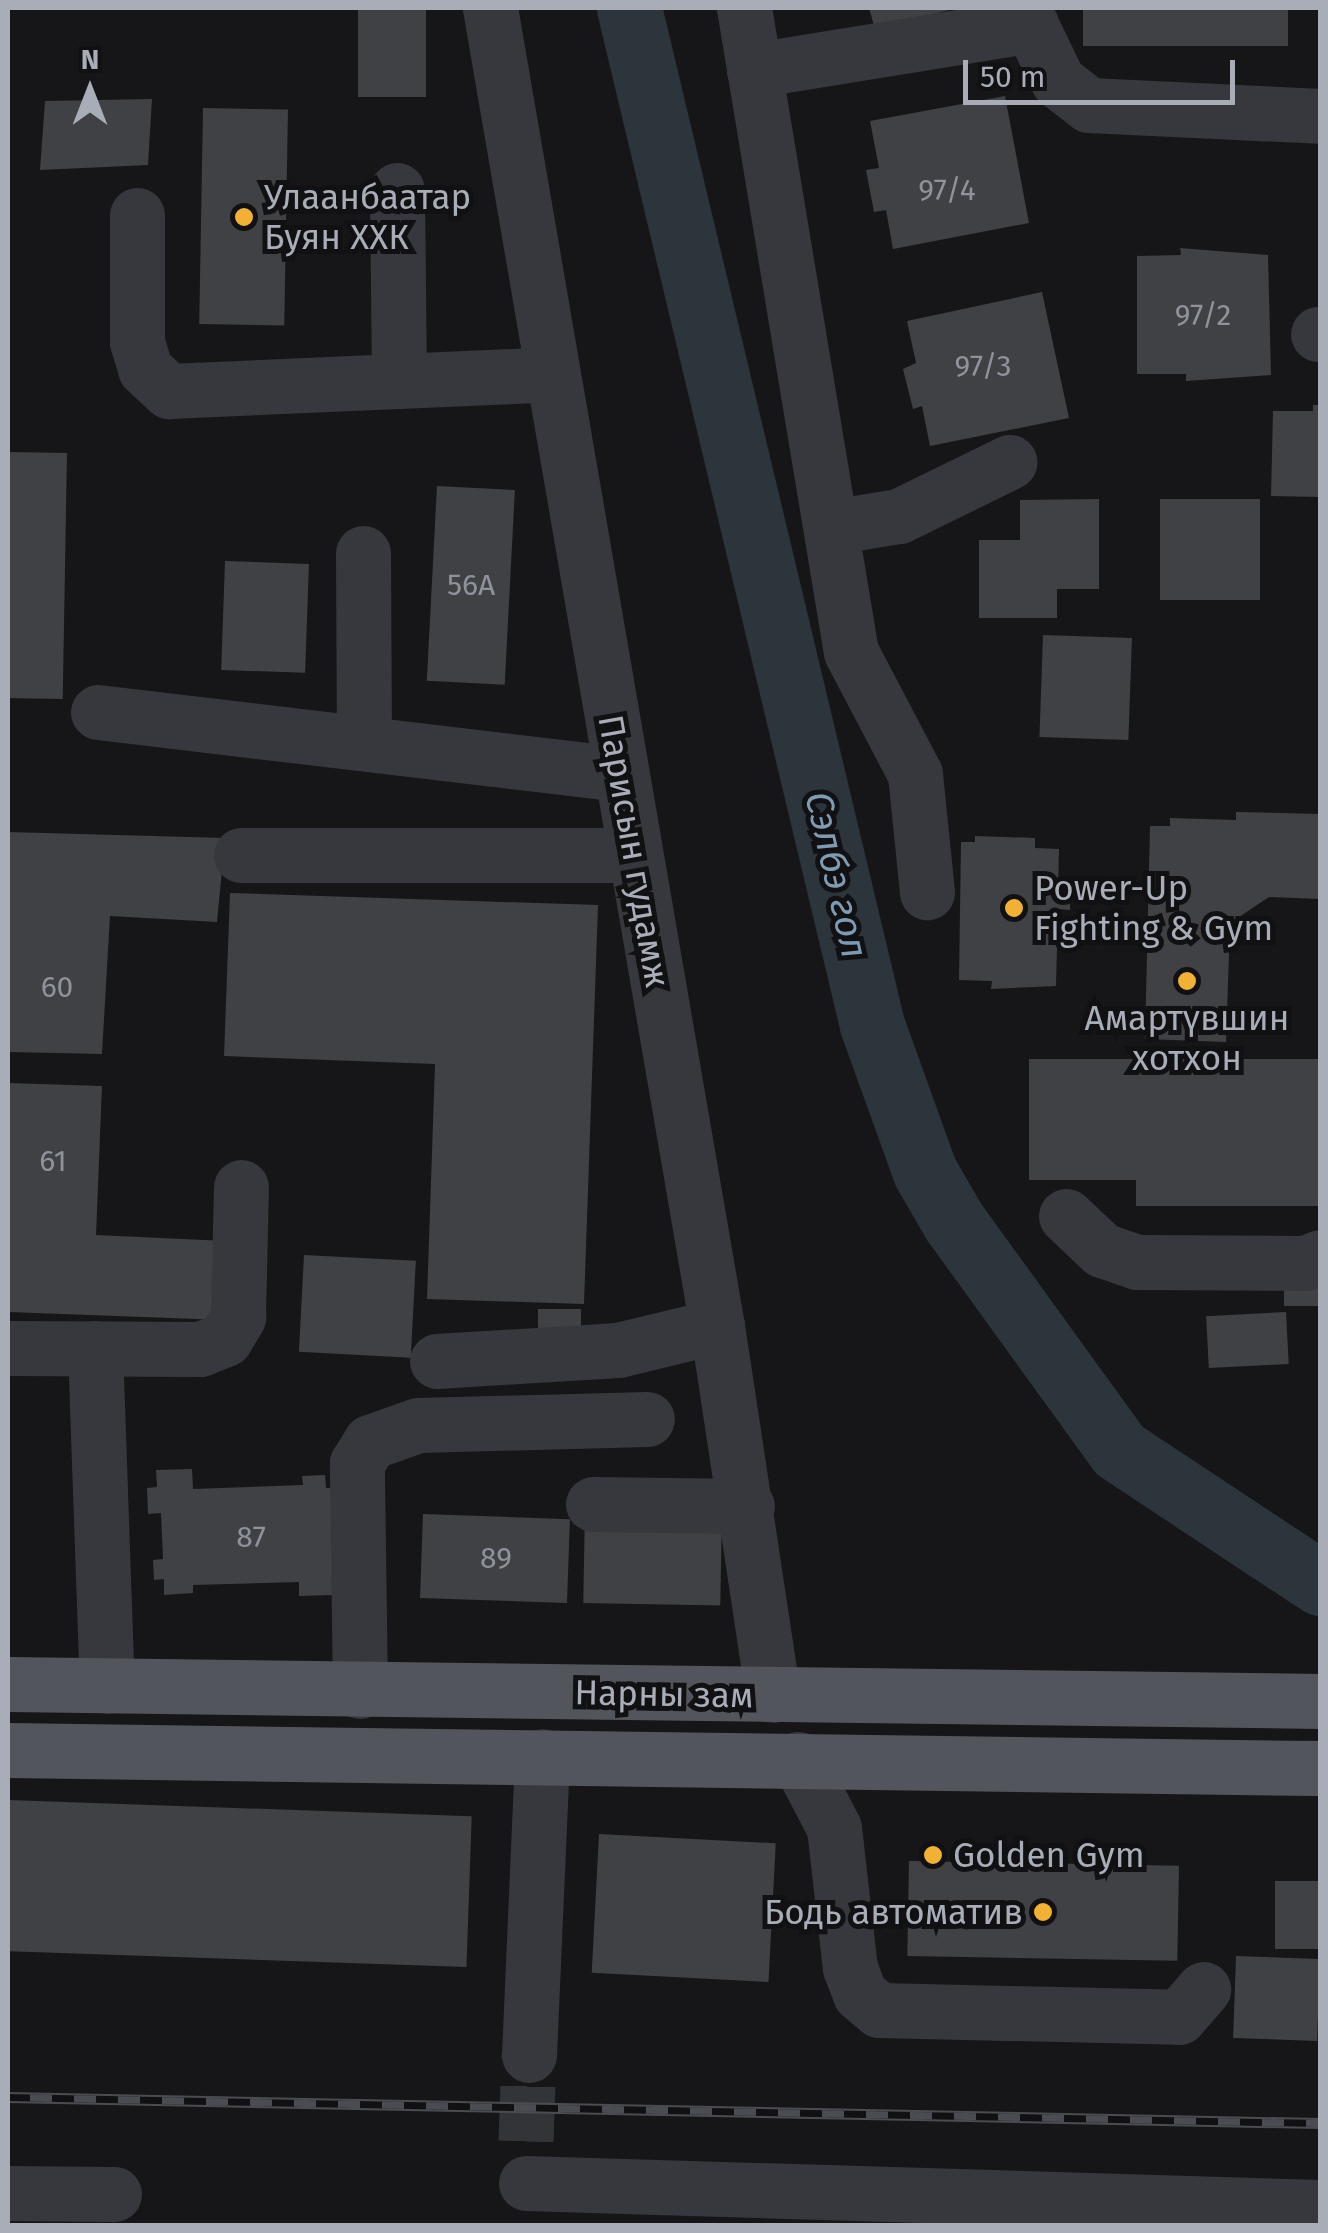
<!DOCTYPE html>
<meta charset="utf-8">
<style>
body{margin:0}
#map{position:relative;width:1328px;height:2233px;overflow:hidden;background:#161618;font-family:"Fira Sans",sans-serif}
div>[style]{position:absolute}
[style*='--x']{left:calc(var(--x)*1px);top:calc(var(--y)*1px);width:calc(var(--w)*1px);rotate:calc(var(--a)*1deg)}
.river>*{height:65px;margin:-32.5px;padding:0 32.5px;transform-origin:32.5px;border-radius:32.5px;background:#2c353c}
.building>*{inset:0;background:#404145;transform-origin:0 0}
.minor-tunnel>*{height:55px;margin-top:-27.5px;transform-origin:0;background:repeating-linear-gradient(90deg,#333438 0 55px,transparent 0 83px)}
.minor>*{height:55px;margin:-27.5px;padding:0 27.5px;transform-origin:27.5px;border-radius:27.5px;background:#37383d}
.major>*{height:55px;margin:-27.5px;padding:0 27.5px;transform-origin:27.5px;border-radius:27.5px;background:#53555c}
.rail>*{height:11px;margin-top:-5.5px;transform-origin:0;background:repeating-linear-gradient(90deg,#111113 0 22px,#4a4c52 0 44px);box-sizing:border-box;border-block:2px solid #4a4c52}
.dots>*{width:28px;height:28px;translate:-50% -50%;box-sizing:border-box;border:5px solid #111113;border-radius:50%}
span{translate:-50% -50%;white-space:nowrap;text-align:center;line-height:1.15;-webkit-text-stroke:10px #111113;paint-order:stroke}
.number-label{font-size:30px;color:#8e929b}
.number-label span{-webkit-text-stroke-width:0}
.poi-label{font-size:35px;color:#a8adb8}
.left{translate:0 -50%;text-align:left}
.right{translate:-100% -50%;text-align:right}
.street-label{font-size:35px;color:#a8adb8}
.water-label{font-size:38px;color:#7f9bb3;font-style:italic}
.frame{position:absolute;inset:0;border:10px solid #a8adb8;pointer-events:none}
.north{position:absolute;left:40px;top:40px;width:100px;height:100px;-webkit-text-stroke:8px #111113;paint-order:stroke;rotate:0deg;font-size:28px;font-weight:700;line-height:40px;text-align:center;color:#a8adb8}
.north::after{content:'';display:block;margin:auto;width:35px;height:45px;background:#a8adb8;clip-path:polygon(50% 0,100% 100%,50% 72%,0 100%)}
.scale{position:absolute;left:963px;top:60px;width:272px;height:45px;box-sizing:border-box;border:5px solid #a8adb8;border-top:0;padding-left:12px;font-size:30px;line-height:35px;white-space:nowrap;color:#a8adb8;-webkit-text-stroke:8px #111113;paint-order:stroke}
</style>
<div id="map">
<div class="river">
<div style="--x:629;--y:8;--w:1046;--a:76.56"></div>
<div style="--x:872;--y:1025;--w:156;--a:70.2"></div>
<div style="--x:925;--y:1172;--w:58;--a:59.9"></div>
<div style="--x:954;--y:1222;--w:281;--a:54.1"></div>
<div style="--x:1119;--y:1450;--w:241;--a:33.5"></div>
</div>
<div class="building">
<div style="left:358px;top:8px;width:68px;height:89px"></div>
<div style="clip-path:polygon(869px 8px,953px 8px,953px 9px,875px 29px)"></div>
<div style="left:1083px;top:8px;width:205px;height:38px"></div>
<div style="clip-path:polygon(1005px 96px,1029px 223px,893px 249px,886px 210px,874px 212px,866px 170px,879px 168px,870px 121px)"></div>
<div style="clip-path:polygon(152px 99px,148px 165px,40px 170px,45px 101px)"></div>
<div style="left:203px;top:108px;width:85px;height:216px;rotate:1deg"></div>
<div style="clip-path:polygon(1180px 248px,1268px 255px,1271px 375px,1186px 381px,1186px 374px,1137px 374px,1137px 256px,1181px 255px)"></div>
<div style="clip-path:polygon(1042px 292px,1069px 418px,930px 446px,922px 406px,913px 409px,903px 369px,916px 363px,907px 321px)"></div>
<div style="clip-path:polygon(1313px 405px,1320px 405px,1320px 497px,1271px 496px,1273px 411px,1313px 411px)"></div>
<div style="left:8px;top:452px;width:59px;height:246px;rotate:1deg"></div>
<div style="left:437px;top:486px;width:78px;height:195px;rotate:3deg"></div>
<div style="clip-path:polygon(1099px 499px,1099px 589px,1057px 589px,1057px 618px,979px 618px,979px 540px,1020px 540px,1020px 500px)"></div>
<div style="left:1160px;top:499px;width:100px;height:101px"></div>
<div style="left:225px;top:561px;width:84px;height:109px;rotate:2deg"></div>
<div style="left:1043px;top:635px;width:89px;height:102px;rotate:2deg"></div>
<div style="clip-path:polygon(1236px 812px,1320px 814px,1320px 899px,1269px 897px,1230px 923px,1226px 1042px,1145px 1039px,1150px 826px,1170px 826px,1170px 818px,1236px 820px)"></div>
<div style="clip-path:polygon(8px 832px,225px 838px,217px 922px,110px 916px,102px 1054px,8px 1052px)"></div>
<div style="clip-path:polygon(975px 836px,1035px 838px,1035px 848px,1059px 849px,1058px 887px,1070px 887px,1070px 910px,1058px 909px,1056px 986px,991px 989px,992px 981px,959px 980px,961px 842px,975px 842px)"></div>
<div style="clip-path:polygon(230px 893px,598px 905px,584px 1304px,427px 1299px,435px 1064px,224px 1056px)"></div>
<div style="clip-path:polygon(1029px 1059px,1320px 1059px,1320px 1206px,1136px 1206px,1136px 1180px,1029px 1180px)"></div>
<div style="clip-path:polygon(8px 1083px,102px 1086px,96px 1235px,226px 1241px,224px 1320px,8px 1312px)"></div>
<div style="left:304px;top:1255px;width:112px;height:97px;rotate:3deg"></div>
<div style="left:1320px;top:1274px;width:32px;height:36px;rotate:90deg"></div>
<div style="left:538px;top:1309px;width:43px;height:39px"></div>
<div style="left:1286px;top:1312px;width:52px;height:80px;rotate:87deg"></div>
<div style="clip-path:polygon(192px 1469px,193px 1489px,303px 1485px,302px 1476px,325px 1475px,326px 1488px,338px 1488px,332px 1595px,299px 1596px,299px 1582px,193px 1585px,193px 1593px,164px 1595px,164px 1579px,154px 1580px,153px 1560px,163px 1559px,161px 1513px,148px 1514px,147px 1488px,157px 1487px,156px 1470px)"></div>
<div style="left:585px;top:1505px;width:137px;height:98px;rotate:1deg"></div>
<div style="left:423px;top:1514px;width:147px;height:84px;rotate:2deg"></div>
<div style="left:8px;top:1800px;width:464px;height:151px;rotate:2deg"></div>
<div style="left:599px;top:1834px;width:177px;height:139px;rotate:3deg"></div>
<div style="left:909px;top:1861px;width:270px;height:95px;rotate:1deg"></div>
<div style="left:1275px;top:1881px;width:45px;height:68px"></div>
<div style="left:1236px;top:1956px;width:84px;height:82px;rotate:2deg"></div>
</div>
<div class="minor-tunnel">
<div style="--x:526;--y:2141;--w:86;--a:-88"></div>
</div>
<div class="minor">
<div style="--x:490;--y:8;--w:1337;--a:80.23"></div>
<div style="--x:717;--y:1326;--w:373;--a:81.4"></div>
<div style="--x:744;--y:8;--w:653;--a:80.57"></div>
<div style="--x:851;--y:652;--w:138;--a:62.3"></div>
<div style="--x:915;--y:774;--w:119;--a:84.2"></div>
<div style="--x:754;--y:70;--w:281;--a:-9.2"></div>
<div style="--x:1031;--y:25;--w:62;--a:64.3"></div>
<div style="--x:1058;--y:81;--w:39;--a:38"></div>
<div style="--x:1089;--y:105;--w:231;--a:2.7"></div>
<div style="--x:397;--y:190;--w:191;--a:89.4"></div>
<div style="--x:137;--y:215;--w:127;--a:90"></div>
<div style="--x:137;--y:342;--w:28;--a:73"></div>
<div style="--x:145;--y:369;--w:33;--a:43"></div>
<div style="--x:169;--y:391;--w:383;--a:-2.5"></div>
<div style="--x:1318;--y:334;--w:2;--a:0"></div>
<div style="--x:831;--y:527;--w:69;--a:-9.2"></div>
<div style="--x:899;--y:516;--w:123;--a:-26.1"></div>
<div style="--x:363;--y:553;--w:187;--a:89.7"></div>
<div style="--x:98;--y:712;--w:526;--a:6.77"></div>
<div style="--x:241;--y:855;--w:393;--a:0"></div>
<div style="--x:1066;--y:1216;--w:50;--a:43.4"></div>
<div style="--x:1102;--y:1250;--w:37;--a:19"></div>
<div style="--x:1137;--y:1262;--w:169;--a:0.3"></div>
<div style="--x:1306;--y:1263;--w:15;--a:-23"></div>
<div style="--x:8;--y:1348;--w:192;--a:0.3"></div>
<div style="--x:200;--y:1349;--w:27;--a:-22"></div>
<div style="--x:225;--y:1339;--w:26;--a:-59"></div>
<div style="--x:238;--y:1317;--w:130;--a:-88.7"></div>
<div style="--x:95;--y:1348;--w:338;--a:88"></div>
<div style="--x:437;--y:1361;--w:181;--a:-3.5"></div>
<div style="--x:618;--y:1350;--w:102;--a:-13.6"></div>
<div style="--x:593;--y:1504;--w:154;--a:0.7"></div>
<div style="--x:360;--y:1691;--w:228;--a:-90.8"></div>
<div style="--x:357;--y:1463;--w:25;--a:-58"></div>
<div style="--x:370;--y:1442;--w:51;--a:-19.5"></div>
<div style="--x:418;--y:1425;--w:229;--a:-1.5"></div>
<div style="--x:798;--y:1759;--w:78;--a:62.4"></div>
<div style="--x:834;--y:1828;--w:141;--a:83.5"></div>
<div style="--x:850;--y:1968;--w:28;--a:69"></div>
<div style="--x:860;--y:1994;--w:25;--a:40"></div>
<div style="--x:879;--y:2010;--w:300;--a:1.3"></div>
<div style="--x:1179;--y:2017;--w:37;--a:-49"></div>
<div style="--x:529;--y:2055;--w:299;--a:-87.5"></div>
<div style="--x:526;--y:2183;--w:794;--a:1.73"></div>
<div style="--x:8;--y:2193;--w:106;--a:0.5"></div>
</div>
<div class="major">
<div style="--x:8;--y:1684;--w:1312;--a:0.74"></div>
<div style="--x:8;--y:1750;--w:1312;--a:0.79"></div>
</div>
<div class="rail">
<div style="--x:8;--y:2097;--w:1312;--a:1.14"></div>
</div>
<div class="dots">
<div style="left:244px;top:217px;background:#f2b134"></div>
<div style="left:1014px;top:908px;background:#f2b134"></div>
<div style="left:1187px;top:981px;background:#f2b134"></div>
<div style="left:933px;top:1855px;background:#f2b134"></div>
<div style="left:1043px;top:1912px;background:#f2b134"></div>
</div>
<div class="number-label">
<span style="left:947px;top:190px">97/4</span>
<span style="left:1203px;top:315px">97/2</span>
<span style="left:983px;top:366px">97/3</span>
<span style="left:471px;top:585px">56А</span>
<span style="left:57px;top:987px">60</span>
<span style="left:53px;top:1161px">61</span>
<span style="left:251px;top:1537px">87</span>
<span style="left:496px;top:1558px">89</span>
</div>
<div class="poi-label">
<span class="left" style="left:264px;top:217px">Улаанбаатар<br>Буян ХХК</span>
<span class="left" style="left:1034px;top:908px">Power-Up<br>Fighting &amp; Gym</span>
<span style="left:1187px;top:1038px">Амартүвшин<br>хотхон</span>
<span class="left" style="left:953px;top:1855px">Golden Gym</span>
<span class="right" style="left:1023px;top:1912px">Бодь автоматив</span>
</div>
<div class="street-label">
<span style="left:634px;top:851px;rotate:80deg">Парисын гудамж</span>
<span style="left:664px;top:1694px;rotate:1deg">Нарны зам</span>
</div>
<div class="water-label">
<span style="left:836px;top:875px;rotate:77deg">Сэлбэ гол</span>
</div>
<div class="frame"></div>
<div class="north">N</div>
<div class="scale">50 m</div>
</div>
